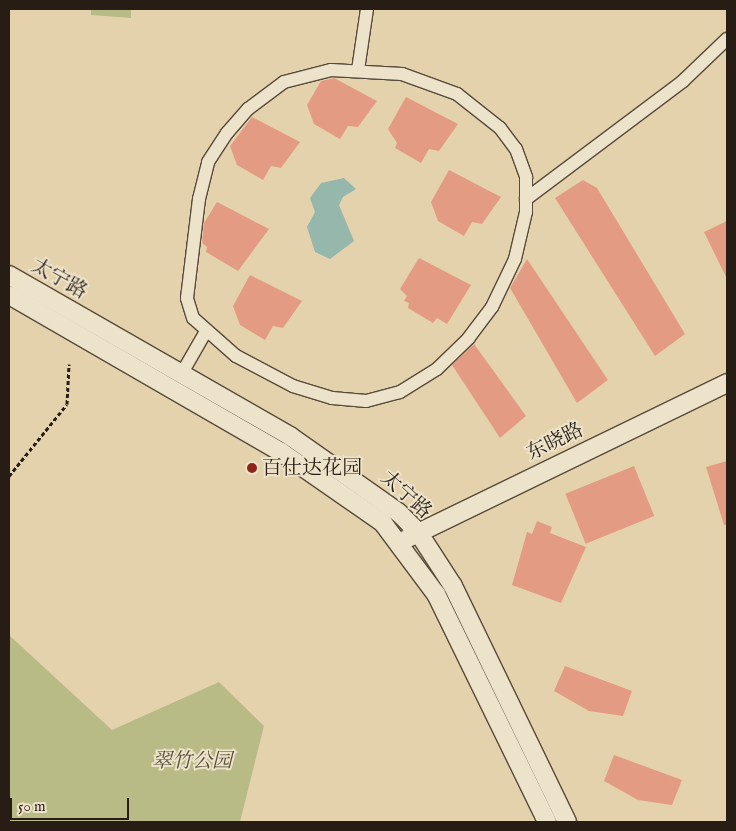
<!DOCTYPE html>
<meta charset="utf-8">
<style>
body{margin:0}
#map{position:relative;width:736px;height:831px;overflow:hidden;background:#e4d2ad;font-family:"IM FELL English","Noto Serif SC",serif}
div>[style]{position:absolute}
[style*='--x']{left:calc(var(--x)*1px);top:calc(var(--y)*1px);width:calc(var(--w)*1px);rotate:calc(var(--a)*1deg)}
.green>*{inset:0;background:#b9bb86}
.water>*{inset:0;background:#95b7ac}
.building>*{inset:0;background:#e39c83;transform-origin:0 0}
.path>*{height:3px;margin-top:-1.5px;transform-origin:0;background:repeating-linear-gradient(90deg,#281d14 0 4px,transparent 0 6.5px)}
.roads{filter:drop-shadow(1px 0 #574a3a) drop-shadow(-1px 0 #574a3a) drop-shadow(0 1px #574a3a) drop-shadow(0 -1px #574a3a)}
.street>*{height:12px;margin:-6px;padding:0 6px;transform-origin:6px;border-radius:6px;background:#ede2ca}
.secondary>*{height:18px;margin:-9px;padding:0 9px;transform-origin:9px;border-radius:9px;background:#ede2ca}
.dots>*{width:14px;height:14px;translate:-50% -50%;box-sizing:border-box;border:2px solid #ede2ca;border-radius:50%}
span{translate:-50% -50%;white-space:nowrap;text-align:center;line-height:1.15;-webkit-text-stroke:4px #ede2ca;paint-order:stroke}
.street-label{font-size:20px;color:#281d14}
.poi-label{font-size:20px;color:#281d14}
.left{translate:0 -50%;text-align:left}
.park-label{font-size:20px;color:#544c36;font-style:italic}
.frame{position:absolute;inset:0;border:10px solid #281d14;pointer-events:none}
.scale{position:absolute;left:10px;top:798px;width:119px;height:22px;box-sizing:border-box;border:2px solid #281d14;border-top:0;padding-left:6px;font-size:15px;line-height:18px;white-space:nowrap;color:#281d14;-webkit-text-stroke:4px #ede2ca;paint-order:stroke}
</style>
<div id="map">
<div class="green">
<div style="clip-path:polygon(91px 9px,131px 9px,131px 18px,91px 15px)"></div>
<div style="clip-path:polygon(9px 635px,112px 730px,219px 682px,264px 726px,240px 822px,9px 822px)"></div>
</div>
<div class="water">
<div style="clip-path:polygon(344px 178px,356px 189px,343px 197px,339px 205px,354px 241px,330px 259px,315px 252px,307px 227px,315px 212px,310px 198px,321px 183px)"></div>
</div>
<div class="building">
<div style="clip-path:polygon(334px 78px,377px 101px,358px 127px,348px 126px,340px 139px,314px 124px,307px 105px,321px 81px)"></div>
<div style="clip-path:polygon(406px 97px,458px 124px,439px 151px,429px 149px,421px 163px,395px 148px,397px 143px,388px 129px)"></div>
<div style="clip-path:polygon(252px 117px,300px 142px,281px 168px,271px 166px,263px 180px,237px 165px,230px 146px)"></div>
<div style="clip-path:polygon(449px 170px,501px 197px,482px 224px,472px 222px,464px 236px,438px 221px,431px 202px)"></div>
<div style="clip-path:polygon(583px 180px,597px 188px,685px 334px,655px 356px,555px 198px)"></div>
<div style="clip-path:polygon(217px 202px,269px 229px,238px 271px,206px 252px,207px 247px,202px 243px,204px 223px)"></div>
<div style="clip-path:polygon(727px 221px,727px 279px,704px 232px)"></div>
<div style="clip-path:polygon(419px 258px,471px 285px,447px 324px,437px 318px,433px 323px,408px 308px,409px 303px,404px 301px,407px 296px,400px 289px)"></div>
<div style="clip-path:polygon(527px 259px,608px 380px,577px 403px,510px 288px)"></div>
<div style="clip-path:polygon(250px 275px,302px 301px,283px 328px,273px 326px,265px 340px,240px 325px,233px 306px)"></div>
<div style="clip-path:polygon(474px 344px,526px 416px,500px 438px,452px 365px)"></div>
<div style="clip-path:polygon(727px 461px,727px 525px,724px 525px,706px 467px)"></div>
<div style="left:634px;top:466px;width:54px;height:74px;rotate:68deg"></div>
<div style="clip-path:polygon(537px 521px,552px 527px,550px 533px,586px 547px,561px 603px,512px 585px,527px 532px,532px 534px)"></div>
<div style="clip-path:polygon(565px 666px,632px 691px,623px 716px,589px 711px,554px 691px)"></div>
<div style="clip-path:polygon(614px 755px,682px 780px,672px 805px,638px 800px,604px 781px)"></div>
</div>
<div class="path">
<div style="--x:9;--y:476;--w:92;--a:-51.1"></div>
<div style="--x:67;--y:404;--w:40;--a:-87.1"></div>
</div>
<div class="roads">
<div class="street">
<div style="--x:331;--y:70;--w:71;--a:3.2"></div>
<div style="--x:402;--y:74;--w:59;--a:20"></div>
<div style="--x:457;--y:94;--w:55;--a:38.3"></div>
<div style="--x:500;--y:128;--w:26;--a:53"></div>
<div style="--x:516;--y:149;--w:30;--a:70"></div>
<div style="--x:526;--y:177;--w:35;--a:90"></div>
<div style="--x:526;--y:212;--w:48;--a:103.2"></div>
<div style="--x:515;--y:259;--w:53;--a:115.6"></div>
<div style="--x:492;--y:307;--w:39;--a:127"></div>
<div style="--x:469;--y:338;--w:45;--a:135.9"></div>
<div style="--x:437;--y:369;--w:44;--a:148.1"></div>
<div style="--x:400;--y:392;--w:35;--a:165"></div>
<div style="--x:366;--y:401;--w:34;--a:-175"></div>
<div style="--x:332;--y:398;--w:41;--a:-162.9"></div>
<div style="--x:293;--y:386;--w:64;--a:-152.2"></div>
<div style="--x:236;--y:356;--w:57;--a:-138.5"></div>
<div style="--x:193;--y:318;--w:21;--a:-107"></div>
<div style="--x:187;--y:298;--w:100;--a:-83.1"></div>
<div style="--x:199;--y:199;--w:38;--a:-76"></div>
<div style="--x:208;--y:162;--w:35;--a:-57"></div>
<div style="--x:227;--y:133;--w:32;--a:-49"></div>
<div style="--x:248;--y:109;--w:45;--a:-36.9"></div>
<div style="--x:284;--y:82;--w:49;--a:-14.3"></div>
<div style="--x:358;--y:70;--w:62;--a:-81.6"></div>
<div style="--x:526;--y:199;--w:196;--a:-36.9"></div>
<div style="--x:683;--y:81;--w:61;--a:-43.7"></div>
<div style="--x:182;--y:373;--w:46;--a:-60.1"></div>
</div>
<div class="secondary">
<div style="--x:9;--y:275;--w:324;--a:29.8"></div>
<div style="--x:290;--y:436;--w:133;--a:35.2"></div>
<div style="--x:399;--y:513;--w:27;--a:45"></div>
<div style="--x:418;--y:532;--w:64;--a:57.1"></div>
<div style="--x:453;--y:586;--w:262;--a:64.2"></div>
<div style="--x:9;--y:295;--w:314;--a:30"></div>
<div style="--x:281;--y:452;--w:124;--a:34.8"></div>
<div style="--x:383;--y:523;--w:89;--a:53.3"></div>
<div style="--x:436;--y:594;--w:254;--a:64"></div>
<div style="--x:408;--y:538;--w:355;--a:-25.9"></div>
</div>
</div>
<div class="dots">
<div style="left:252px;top:468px;background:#8f2418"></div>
</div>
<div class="street-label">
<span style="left:59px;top:279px;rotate:29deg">太宁路</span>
<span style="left:555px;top:442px;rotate:-26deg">东晓路</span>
<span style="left:406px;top:495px;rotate:42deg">太宁路</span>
</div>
<div class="poi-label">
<span class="left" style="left:262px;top:468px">百仕达花园</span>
</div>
<div class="park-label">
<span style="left:192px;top:761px">翠竹公园</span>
</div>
<div class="frame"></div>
<div class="scale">50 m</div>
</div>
